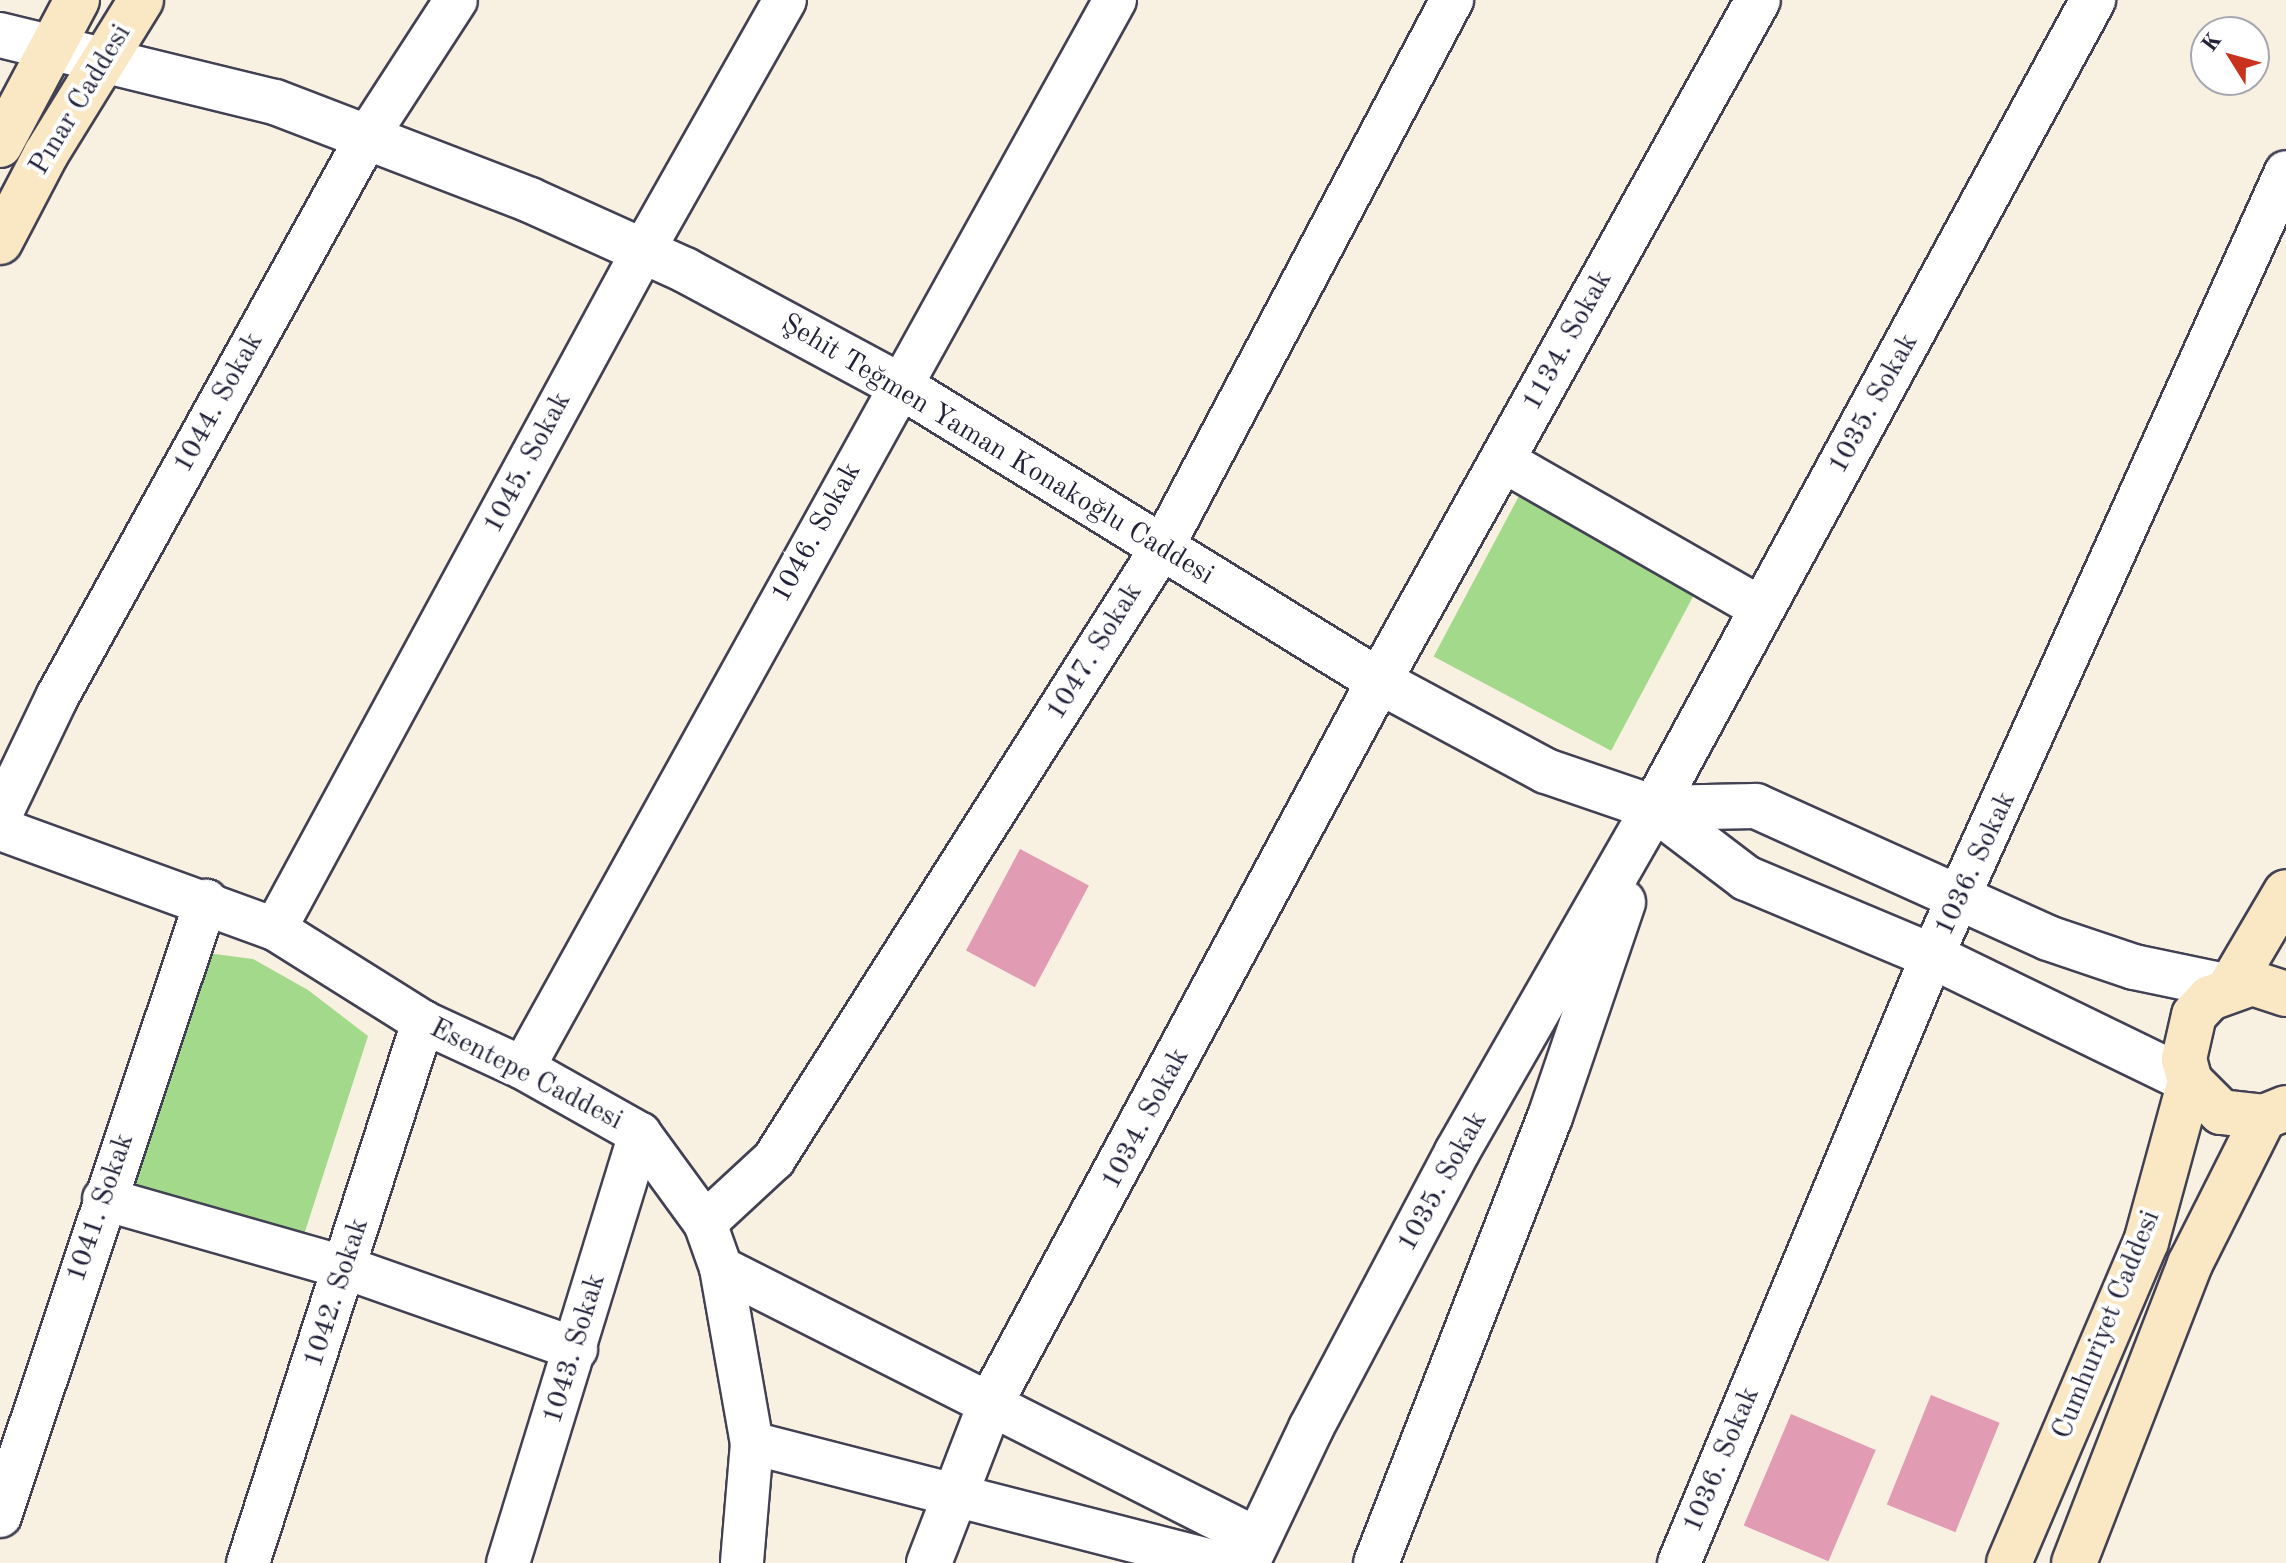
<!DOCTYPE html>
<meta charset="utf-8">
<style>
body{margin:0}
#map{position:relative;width:2286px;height:1563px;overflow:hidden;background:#f8f0e1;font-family:"Old Standard TT",serif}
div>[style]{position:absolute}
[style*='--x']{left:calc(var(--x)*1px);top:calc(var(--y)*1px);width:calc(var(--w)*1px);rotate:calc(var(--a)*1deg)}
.green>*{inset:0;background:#a3d98a;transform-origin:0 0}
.building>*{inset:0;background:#e19cb3;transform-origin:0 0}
.roads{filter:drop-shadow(2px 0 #424154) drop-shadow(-2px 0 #424154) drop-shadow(0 2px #424154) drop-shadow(0 -2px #424154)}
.minor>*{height:42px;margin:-21px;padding:0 21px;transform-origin:21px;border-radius:21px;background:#fff}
.tertiary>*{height:44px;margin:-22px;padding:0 22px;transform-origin:22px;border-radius:22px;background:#fff}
.secondary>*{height:44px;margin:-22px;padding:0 22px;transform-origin:22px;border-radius:22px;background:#fae7c3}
span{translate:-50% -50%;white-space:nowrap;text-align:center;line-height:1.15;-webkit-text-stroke:8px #fff;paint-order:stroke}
.street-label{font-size:28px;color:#22223b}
.north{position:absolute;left:2190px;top:16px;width:80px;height:80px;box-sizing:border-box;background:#fff;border:2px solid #a7a7b1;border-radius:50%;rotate:307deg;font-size:22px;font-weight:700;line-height:32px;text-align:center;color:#22223b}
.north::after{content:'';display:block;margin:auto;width:28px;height:36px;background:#c8321e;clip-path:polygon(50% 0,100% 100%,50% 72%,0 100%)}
</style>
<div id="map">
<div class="green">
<div style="left:1520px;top:494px;width:201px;height:184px;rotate:28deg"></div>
<div style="clip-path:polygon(207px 953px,253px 959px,308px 990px,368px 1036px,300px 1247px,127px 1193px)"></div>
</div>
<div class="building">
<div style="left:1020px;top:849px;width:78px;height:115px;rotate:28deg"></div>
<div style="left:1931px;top:1395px;width:74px;height:118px;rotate:22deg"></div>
<div style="left:1791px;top:1414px;width:92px;height:121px;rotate:23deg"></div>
</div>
<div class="roads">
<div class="minor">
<div style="--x:1502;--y:460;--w:300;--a:29.8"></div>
<div style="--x:0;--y:816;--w:132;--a:-64.4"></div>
<div style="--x:57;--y:697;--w:640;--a:-61.03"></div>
<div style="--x:367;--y:137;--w:163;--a:-57"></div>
<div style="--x:0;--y:829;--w:293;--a:20"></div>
<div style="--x:275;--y:929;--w:175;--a:32.1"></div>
<div style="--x:423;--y:1022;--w:110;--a:24.7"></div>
<div style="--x:523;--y:1068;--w:134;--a:29.4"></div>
<div style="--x:640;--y:1134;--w:110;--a:53.9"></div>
<div style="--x:705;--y:1223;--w:48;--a:70.4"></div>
<div style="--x:721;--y:1268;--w:178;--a:80"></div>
<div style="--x:752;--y:1443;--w:120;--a:94.8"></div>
<div style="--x:275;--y:929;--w:771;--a:-61.51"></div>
<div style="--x:643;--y:251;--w:288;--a:-60.5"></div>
<div style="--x:523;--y:1068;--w:1221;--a:-61"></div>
<div style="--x:104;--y:1199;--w:252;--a:15.9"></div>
<div style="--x:346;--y:1268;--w:244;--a:19.4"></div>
<div style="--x:705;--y:1223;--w:94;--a:-42.8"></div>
<div style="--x:774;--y:1159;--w:726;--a:-57.6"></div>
<div style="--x:1163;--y:546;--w:618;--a:-62.11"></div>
<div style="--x:721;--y:1268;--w:598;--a:26.82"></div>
<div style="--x:752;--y:1443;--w:481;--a:14.4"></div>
<div style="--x:0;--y:1516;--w:649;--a:-71.48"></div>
<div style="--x:248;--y:1563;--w:569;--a:-72.07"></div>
<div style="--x:508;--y:1563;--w:449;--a:-72.9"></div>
<div style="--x:1679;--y:1563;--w:658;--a:-67.37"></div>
<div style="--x:1932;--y:956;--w:860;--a:-65.7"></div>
</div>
<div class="tertiary">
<div style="--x:0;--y:35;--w:283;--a:13.7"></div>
<div style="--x:275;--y:102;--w:273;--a:21"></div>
<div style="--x:530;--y:200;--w:170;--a:24.3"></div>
<div style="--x:685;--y:270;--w:243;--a:28.3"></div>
<div style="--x:899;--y:385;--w:564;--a:31.66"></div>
<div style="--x:1379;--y:681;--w:190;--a:28.3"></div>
<div style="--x:1546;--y:771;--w:114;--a:18.9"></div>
<div style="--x:1654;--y:808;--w:116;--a:37.3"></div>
<div style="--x:1746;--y:878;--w:202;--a:22.8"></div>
<div style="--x:1932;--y:956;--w:287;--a:25.9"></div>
<div style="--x:1654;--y:808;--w:102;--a:-1.1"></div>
<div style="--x:1756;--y:806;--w:320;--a:24.3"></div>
<div style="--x:2048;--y:938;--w:91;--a:18.6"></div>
<div style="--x:2134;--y:967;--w:98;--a:11.8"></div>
<div style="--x:929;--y:1563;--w:173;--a:-68.9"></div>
<div style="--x:991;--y:1402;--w:819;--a:-61.71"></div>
<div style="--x:1379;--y:681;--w:779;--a:-60.9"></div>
<div style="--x:1247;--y:1563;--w:149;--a:-64.6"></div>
<div style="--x:1311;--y:1428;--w:312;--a:-62.1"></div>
<div style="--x:1457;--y:1152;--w:396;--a:-60.2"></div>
<div style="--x:1654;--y:808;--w:920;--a:-61.48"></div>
<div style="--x:1376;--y:1563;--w:479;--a:-68.7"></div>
<div style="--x:1550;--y:1117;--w:227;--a:-71.2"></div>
</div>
<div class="secondary">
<div style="--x:0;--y:145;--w:164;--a:-62"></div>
<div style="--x:0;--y:242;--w:99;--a:-62.4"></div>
<div style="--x:46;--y:154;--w:181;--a:-58.3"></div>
<div style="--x:2230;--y:987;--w:110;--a:-59.5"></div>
<div style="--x:2286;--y:994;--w:36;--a:-162"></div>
<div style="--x:2252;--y:983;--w:45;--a:160.3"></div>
<div style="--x:2210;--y:998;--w:23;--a:133"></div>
<div style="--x:2194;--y:1015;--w:45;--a:102.8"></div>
<div style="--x:2184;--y:1059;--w:23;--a:75"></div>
<div style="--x:2190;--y:1081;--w:44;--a:45"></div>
<div style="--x:2221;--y:1112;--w:43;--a:6.6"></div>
<div style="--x:2264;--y:1117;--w:24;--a:-22"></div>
<div style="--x:2009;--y:1563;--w:349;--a:-66.9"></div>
<div style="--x:2146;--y:1242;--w:167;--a:-74.7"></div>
<div style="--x:2074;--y:1563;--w:321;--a:-68.8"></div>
<div style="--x:2190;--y:1264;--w:165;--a:-63.3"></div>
</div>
</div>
<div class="street-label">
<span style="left:81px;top:100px;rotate:-59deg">Pınar Caddesi</span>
<span style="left:1568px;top:341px;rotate:-61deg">1134. Sokak</span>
<span style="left:219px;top:403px;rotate:-61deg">1044. Sokak</span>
<span style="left:1874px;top:404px;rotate:-61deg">1035. Sokak</span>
<span style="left:997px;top:450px;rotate:31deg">Şehit Teğmen Yaman Konakoğlu Caddesi</span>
<span style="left:528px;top:463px;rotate:-62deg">1045. Sokak</span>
<span style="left:817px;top:533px;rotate:-61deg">1046. Sokak</span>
<span style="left:1095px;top:652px;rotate:-58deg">1047. Sokak</span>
<span style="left:1976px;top:864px;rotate:-65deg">1036. Sokak</span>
<span style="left:526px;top:1075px;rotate:27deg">Esentepe Caddesi</span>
<span style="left:1146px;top:1119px;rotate:-62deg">1034. Sokak</span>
<span style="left:1443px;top:1182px;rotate:-61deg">1035. Sokak</span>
<span style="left:101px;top:1208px;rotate:-71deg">1041. Sokak</span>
<span style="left:337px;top:1293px;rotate:-72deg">1042. Sokak</span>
<span style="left:2107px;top:1325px;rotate:-68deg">Cumhuriyet Caddesi</span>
<span style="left:575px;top:1349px;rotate:-73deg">1043. Sokak</span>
<span style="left:1722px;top:1460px;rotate:-67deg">1036. Sokak</span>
</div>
<div class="north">K</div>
</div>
